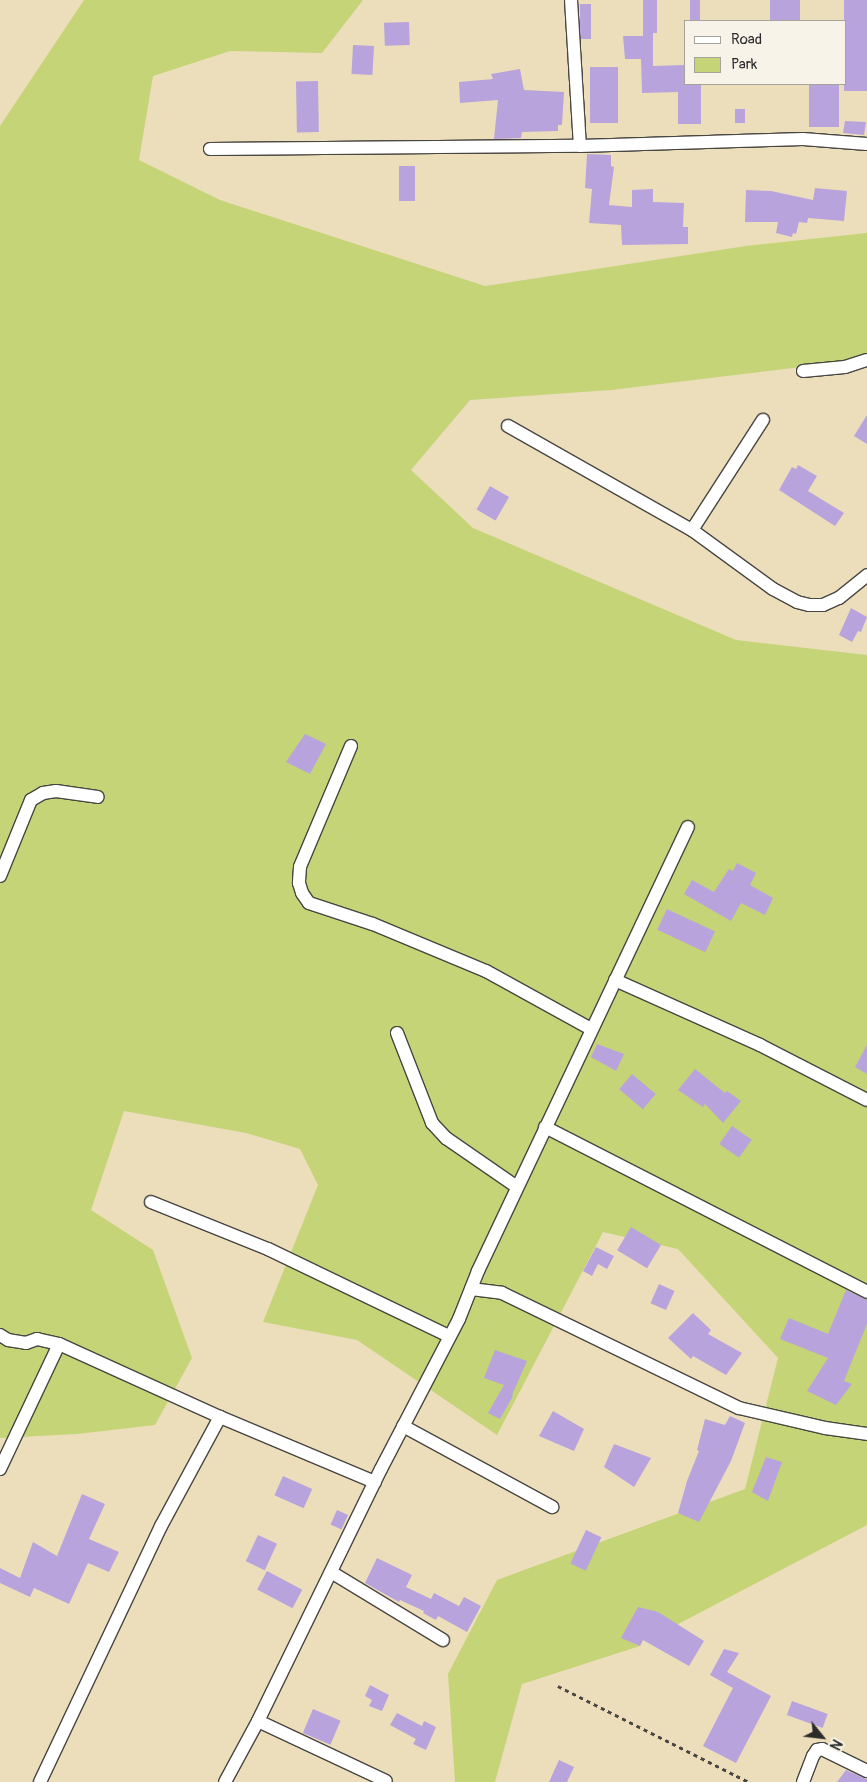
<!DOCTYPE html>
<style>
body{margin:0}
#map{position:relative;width:867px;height:1782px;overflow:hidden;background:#ecdebb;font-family:Pangolin,sans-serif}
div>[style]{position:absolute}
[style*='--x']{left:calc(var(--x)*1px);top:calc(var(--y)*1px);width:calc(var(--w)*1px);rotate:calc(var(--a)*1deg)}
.green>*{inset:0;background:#c4d477}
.building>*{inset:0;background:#b9a3dd;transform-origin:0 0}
.path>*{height:2.5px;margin-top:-1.25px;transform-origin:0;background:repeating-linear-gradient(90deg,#484641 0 4px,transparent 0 8px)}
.roads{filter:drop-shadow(1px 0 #484641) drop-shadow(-1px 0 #484641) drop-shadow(0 1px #484641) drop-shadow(0 -1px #484641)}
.minor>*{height:12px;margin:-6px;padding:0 6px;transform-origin:6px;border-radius:6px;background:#fff}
span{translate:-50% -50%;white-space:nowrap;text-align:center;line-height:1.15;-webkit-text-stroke:4px #f7f3e8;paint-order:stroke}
.legend{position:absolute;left:684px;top:20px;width:162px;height:65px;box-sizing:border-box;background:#f7f3e8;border:1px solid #a5a39c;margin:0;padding:6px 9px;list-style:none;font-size:15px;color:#2b2b2b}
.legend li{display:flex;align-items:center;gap:10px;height:25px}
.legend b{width:25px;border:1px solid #a5a39c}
.north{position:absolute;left:797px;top:1712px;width:50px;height:50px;-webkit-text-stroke:4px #f7f3e8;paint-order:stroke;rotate:119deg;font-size:14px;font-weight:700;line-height:20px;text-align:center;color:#2b2b2b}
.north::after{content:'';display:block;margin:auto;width:18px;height:22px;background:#2b2b2b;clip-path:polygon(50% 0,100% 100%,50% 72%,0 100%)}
</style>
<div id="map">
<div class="green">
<div style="clip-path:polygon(84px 0,363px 0,322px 53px,230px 51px,153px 76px,139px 160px,220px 200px,485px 286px,746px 246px,867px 233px,867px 359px,611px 390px,470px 400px,411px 470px,473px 528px,736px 640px,867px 655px,867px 1525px,661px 1633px,643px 1640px,640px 1646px,522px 1684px,495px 1782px,455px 1782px,448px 1674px,497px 1580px,745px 1489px,778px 1358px,678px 1249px,603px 1232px,497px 1435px,357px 1340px,263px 1322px,318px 1185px,300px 1149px,246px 1133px,124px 1111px,91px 1210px,153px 1250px,192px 1358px,155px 1425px,77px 1434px,0 1438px,0 126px)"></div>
</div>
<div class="building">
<div style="clip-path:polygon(643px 0,657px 0,657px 33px,653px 33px,653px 66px,686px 65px,686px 84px,701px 84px,701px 124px,678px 124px,678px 92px,642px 93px,641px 59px,625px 59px,623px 36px,643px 36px)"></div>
<div style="left:690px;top:0;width:10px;height:21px"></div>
<div style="left:770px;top:0;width:30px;height:21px"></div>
<div style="left:844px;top:0;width:23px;height:91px"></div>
<div style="left:580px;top:4px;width:11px;height:35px"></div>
<div style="left:409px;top:22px;width:23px;height:25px;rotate:88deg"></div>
<div style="left:353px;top:45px;width:21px;height:29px;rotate:3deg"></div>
<div style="left:618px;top:67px;width:56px;height:28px;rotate:90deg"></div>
<div style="clip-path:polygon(520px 69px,524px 90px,564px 92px,562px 125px,558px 125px,558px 131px,522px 132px,521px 138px,494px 139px,498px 100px,460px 103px,459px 82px,493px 79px,491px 74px)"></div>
<div style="left:318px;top:81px;width:51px;height:22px;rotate:89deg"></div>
<div style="left:809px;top:84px;width:30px;height:43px"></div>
<div style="left:745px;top:109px;width:14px;height:10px;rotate:90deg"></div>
<div style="clip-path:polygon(845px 121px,866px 122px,864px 135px,843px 133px)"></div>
<div style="clip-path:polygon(587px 154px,611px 155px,611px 166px,614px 167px,609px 205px,632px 207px,632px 190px,653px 189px,653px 202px,684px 203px,683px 227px,688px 227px,688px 244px,622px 245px,621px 225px,589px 223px,592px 189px,585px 188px)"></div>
<div style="left:399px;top:166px;width:16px;height:35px"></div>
<div style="clip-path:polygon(815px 188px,847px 191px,844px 221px,808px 218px,807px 223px,799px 222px,796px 234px,793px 233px,792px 237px,776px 233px,778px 222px,745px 222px,746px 190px,771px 191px,813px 200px)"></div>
<div style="clip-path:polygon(867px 415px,867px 444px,854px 436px)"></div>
<div style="clip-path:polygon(798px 465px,817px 476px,808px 491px,844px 513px,835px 526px,779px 490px,792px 467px,796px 469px)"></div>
<div style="left:490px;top:486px;width:22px;height:27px;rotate:30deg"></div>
<div style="clip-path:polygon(851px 608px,867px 617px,861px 632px,858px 631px,852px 642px,839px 635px)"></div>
<div style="clip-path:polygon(305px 734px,326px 744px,310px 774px,286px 762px)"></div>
<div style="clip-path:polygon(737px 863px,756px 873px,750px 885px,773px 898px,765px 915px,741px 903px,731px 921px,684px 894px,692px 880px,714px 892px,729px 869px,733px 871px)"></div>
<div style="left:667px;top:909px;width:53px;height:23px;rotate:25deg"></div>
<div style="clip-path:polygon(597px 1044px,624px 1054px,616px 1071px,591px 1057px)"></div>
<div style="clip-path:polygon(867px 1045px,867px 1074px,855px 1067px)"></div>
<div style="clip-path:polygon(695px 1069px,725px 1093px,727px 1091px,741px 1101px,723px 1123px,705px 1104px,703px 1107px,678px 1090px)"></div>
<div style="left:632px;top:1074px;width:31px;height:20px;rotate:40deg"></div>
<div style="left:732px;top:1126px;width:24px;height:22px;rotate:35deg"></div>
<div style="left:631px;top:1227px;width:35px;height:27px;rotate:31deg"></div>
<div style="clip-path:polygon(596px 1247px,614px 1256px,607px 1269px,598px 1264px,592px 1276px,583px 1271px)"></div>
<div style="left:659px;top:1284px;width:17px;height:21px;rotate:24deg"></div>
<div style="clip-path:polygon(846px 1290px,867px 1300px,867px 1324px,844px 1381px,852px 1384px,836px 1405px,807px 1391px,828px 1358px,780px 1339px,789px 1318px,828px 1334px)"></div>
<div style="clip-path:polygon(693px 1313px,711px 1330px,708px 1334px,742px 1353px,726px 1375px,693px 1356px,691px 1359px,668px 1338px)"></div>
<div style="clip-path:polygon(495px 1350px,527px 1361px,512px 1395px,513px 1396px,500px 1419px,488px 1413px,504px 1385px,484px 1378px)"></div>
<div style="clip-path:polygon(553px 1411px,584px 1429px,574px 1451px,539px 1436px)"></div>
<div style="clip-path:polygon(730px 1416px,745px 1423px,731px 1461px,699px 1522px,678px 1513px,687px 1481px,699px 1451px,697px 1450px,705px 1419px,725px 1425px)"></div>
<div style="clip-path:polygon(614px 1444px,651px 1458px,634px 1487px,604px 1467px)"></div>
<div style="clip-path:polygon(766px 1457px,782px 1462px,768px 1501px,752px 1492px)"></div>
<div style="left:283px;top:1476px;width:32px;height:21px;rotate:24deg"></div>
<div style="clip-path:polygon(82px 1494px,105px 1504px,89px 1539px,119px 1552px,109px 1572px,88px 1563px,69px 1604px,34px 1588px,30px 1597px,0 1583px,0 1568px,20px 1578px,33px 1542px,57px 1556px)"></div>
<div style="left:337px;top:1510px;width:12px;height:16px;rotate:24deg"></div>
<div style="left:586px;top:1530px;width:17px;height:37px;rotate:25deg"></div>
<div style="left:258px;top:1535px;width:21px;height:29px;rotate:25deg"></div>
<div style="clip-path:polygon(377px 1558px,412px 1575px,406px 1587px,431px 1599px,434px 1593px,459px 1606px,464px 1597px,481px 1606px,467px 1632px,438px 1616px,436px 1620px,423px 1613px,424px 1611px,400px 1600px,399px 1602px,365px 1583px)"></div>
<div style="left:267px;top:1571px;width:40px;height:21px;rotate:28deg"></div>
<div style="clip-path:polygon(638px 1607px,658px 1612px,704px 1641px,689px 1666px,643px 1640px,640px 1646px,621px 1638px)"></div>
<div style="clip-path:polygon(724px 1649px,739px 1653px,727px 1672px,771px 1696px,736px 1763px,703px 1746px,733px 1688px,710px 1675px)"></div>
<div style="clip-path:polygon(370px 1685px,389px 1695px,382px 1711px,369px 1706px,372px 1700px,365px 1696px)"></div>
<div style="left:792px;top:1701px;width:38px;height:15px;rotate:20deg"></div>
<div style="left:313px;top:1709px;width:30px;height:26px;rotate:23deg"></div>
<div style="clip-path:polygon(397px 1713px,422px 1726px,424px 1721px,436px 1727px,426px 1750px,413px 1744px,416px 1739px,390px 1725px)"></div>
<div style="clip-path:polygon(559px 1760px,574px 1767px,567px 1782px,549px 1782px)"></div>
<div style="clip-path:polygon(846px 1770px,867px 1779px,867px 1782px,837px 1782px)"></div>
</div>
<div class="path">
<div style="--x:558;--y:1686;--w:214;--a:26.7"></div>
</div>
<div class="roads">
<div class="minor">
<div style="--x:571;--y:0;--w:146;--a:86.5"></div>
<div style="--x:210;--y:149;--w:370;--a:-0.5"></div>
<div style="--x:580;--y:146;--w:223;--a:-1.8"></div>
<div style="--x:803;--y:139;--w:64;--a:4.5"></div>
<div style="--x:803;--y:371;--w:42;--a:-5.4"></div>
<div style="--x:845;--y:367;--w:23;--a:-18"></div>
<div style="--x:508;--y:426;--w:211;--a:29.5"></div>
<div style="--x:692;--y:530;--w:100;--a:36.1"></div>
<div style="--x:773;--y:589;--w:27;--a:28"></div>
<div style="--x:797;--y:602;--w:12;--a:14"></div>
<div style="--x:809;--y:605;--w:14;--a:0"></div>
<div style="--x:823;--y:605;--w:17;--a:-24"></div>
<div style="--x:839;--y:598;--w:36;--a:-39"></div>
<div style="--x:692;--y:530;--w:131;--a:-57.2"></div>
<div style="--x:351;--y:746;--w:131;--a:112.9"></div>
<div style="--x:300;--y:867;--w:16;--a:94"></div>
<div style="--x:299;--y:883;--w:10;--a:73"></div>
<div style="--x:302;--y:893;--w:12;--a:55"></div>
<div style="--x:309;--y:903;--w:67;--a:18.2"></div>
<div style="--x:373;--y:924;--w:122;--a:22.6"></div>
<div style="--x:486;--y:971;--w:120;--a:28.9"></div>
<div style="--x:0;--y:876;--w:82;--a:-67.8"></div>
<div style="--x:31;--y:800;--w:14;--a:-30"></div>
<div style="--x:43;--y:793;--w:13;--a:-9"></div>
<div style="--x:56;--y:791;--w:42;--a:8.1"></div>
<div style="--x:615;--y:980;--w:159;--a:24.1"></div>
<div style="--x:760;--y:1045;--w:120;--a:27.2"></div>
<div style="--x:397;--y:1033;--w:97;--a:68.7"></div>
<div style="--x:432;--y:1123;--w:21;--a:47"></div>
<div style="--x:446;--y:1138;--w:86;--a:34.6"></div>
<div style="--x:545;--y:1127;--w:362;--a:27.1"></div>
<div style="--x:151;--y:1202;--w:126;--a:21.9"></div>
<div style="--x:268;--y:1249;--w:201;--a:25.7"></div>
<div style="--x:471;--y:1289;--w:31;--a:7"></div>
<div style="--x:502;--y:1293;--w:263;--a:25.9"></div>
<div style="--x:739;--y:1408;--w:88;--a:13.1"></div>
<div style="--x:825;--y:1428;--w:42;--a:8.1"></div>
<div style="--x:0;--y:1335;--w:9;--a:32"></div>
<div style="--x:8;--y:1340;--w:18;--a:9"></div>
<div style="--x:26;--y:1343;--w:12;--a:-20"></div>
<div style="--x:37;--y:1339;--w:23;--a:13"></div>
<div style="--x:59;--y:1344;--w:177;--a:24.4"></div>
<div style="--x:220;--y:1417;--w:168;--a:22.8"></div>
<div style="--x:403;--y:1426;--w:170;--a:28.5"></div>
<div style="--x:0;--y:1469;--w:138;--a:-64.7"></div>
<div style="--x:331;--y:1572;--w:131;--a:31.3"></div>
<div style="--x:258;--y:1721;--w:141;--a:25.1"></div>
<div style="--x:40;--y:1782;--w:283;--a:-64.7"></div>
<div style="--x:161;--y:1526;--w:124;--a:-61.6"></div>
<div style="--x:225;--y:1782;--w:69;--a:-61.6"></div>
<div style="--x:258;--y:1721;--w:280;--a:-64"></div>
<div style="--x:381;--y:1469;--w:169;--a:-62.5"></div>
<div style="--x:459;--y:1319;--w:52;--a:-68.4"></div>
<div style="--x:478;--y:1271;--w:491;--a:-64.7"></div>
<div style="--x:803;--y:1782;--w:28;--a:-69"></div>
<div style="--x:813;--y:1756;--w:7;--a:-56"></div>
<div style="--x:817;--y:1750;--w:5;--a:-11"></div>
<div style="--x:822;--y:1749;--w:50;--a:26.1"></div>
</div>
</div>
<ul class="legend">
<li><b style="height:6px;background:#fff"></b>Road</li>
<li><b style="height:14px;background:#c4d477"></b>Park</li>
</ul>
<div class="north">N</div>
</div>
